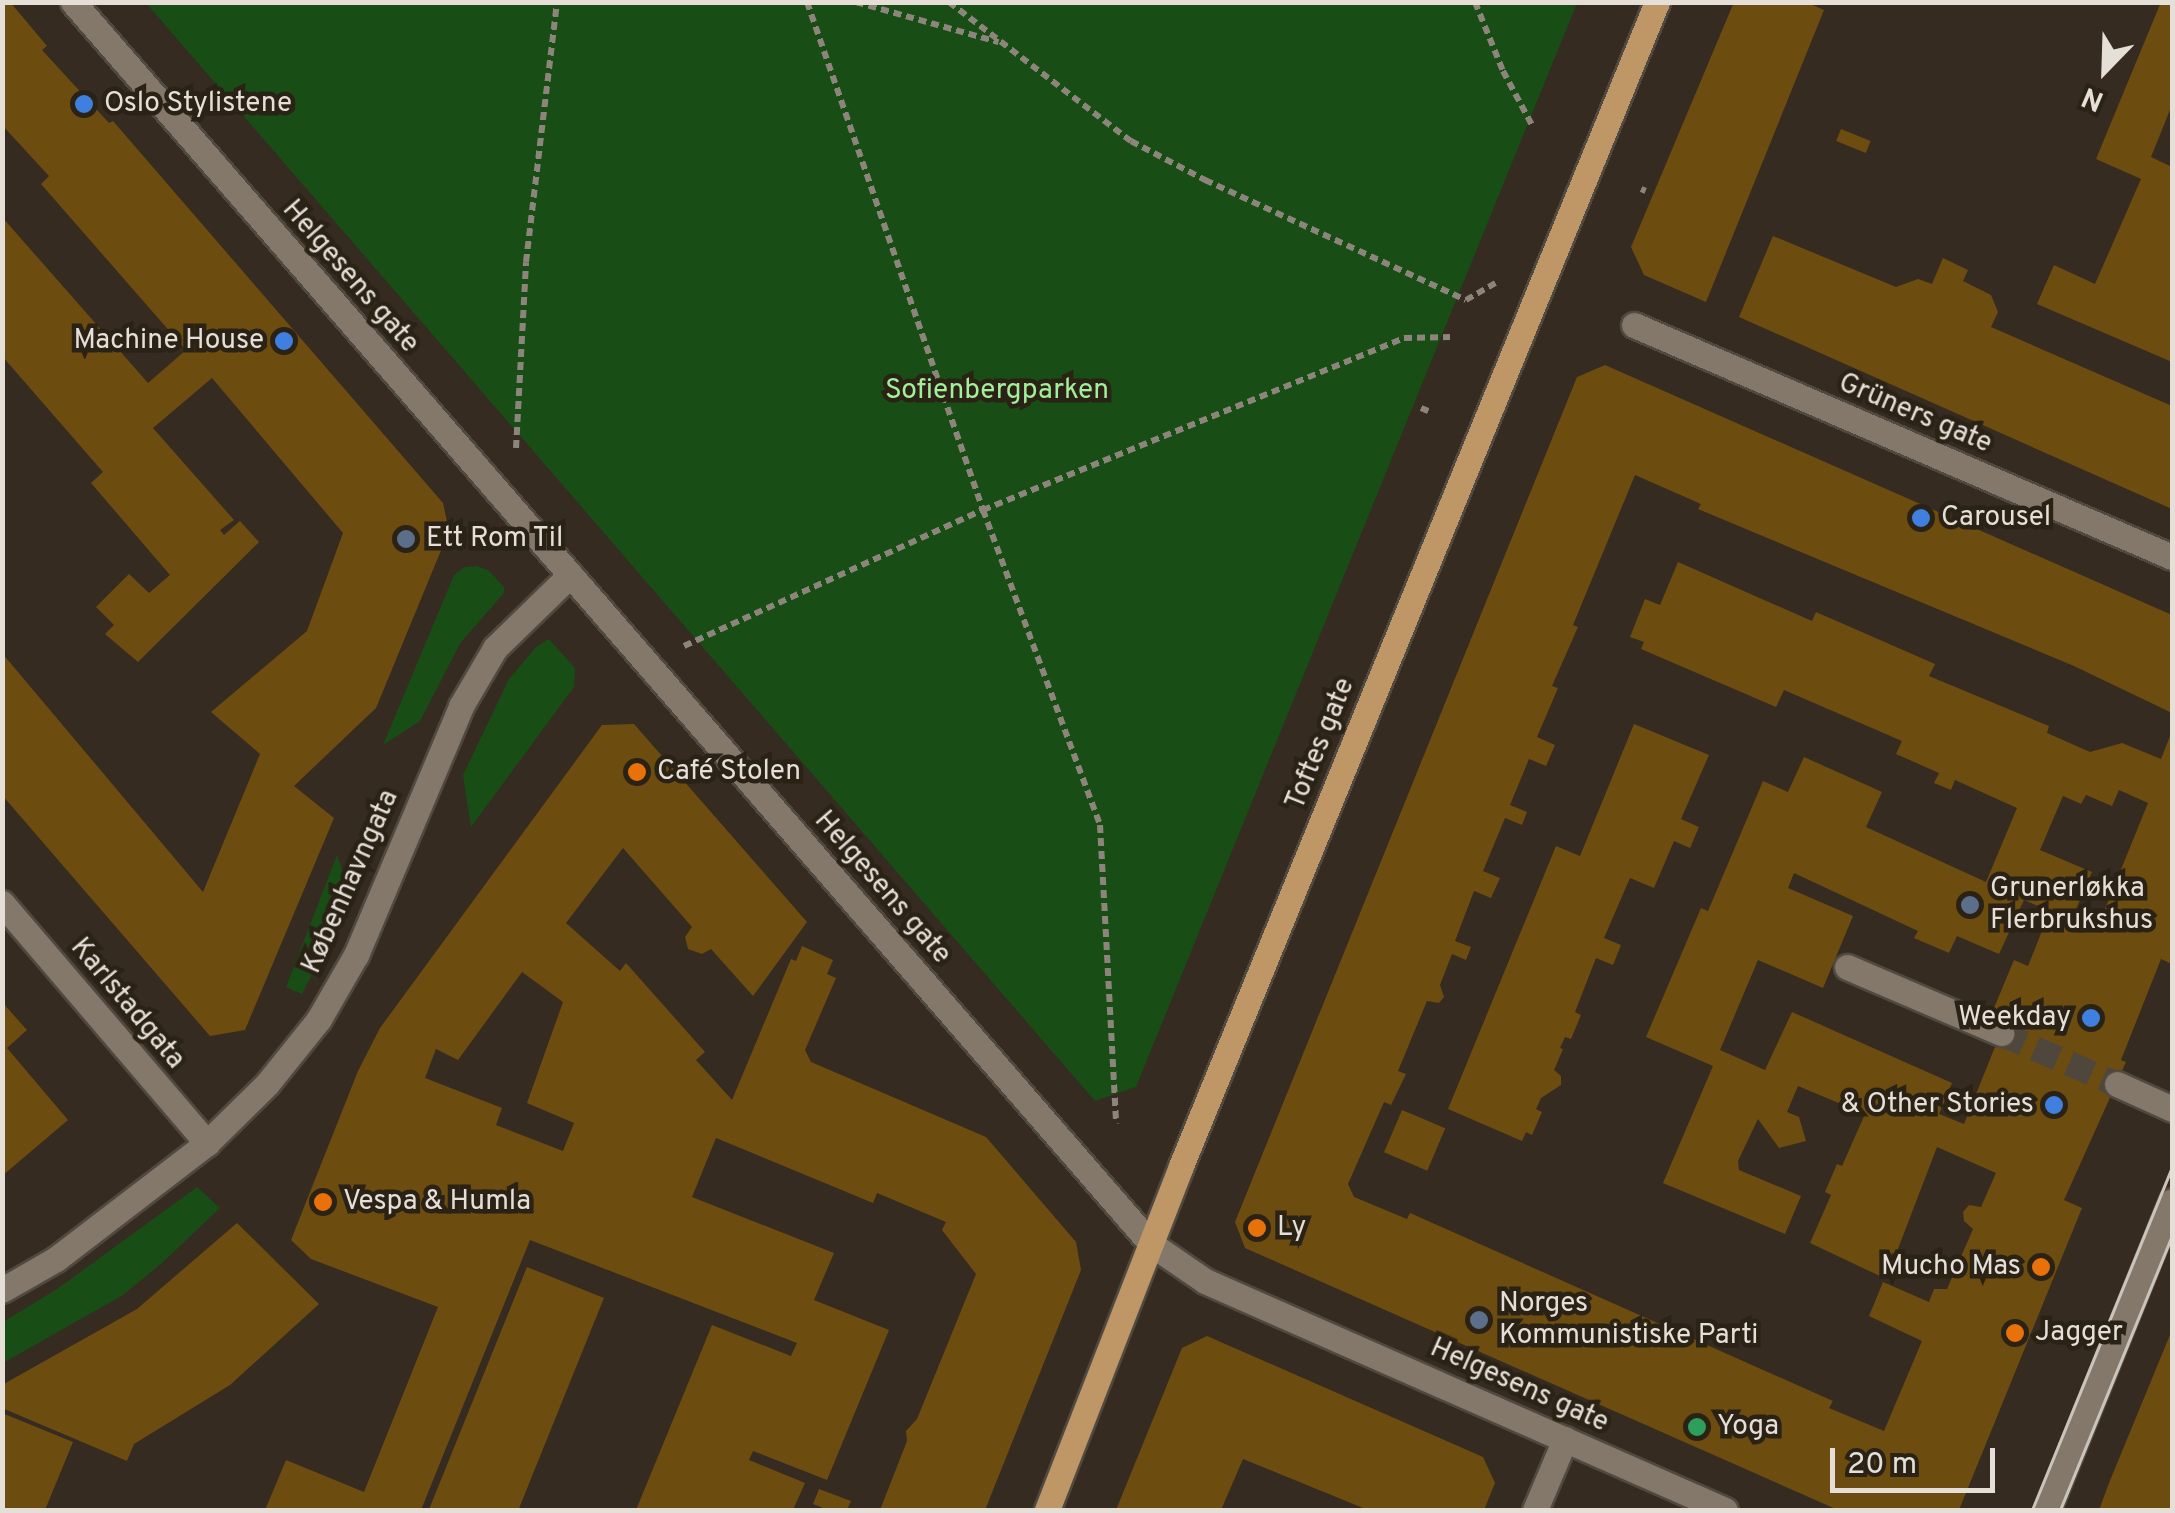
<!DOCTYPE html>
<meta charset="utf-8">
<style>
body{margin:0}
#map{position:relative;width:2175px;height:1513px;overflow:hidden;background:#352b20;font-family:Overpass,sans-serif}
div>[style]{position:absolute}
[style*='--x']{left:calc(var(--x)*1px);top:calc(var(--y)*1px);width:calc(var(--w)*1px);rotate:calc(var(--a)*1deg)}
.green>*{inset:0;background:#184e15}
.building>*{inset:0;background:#6d4c10;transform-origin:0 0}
.minor-tunnel>*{height:25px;margin-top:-12.5px;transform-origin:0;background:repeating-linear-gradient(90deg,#4f463c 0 25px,transparent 0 37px)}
.path>*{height:6px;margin-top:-3px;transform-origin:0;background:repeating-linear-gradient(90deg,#8d857c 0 8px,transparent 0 13px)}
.roads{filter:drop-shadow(2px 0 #50493f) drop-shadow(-2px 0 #50493f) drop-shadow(0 2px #50493f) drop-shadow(0 -2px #50493f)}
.minor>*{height:25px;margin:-12.5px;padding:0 12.5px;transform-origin:12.5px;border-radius:12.5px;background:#84786b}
.major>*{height:25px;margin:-12.5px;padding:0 12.5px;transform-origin:12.5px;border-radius:12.5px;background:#bf9766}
.tram>*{height:2.5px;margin:-1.25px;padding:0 1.25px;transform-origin:1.25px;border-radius:1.25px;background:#cbc4bc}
.dots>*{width:28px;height:28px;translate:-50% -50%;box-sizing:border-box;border:5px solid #2b2216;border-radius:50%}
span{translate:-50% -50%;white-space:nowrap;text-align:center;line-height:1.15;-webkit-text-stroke:9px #2b2216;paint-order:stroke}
.poi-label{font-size:28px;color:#e5dfd8}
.left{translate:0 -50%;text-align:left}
.right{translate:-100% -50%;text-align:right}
.street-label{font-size:28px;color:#e5dfd8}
.park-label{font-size:28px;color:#a2ee9a}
.frame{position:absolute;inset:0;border:5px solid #e5dfd8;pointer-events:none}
.north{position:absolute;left:2055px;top:20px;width:100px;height:100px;-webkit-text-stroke:8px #2b2216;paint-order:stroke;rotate:203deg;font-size:28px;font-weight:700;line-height:40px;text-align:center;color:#e5dfd8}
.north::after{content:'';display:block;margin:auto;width:35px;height:45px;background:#e5dfd8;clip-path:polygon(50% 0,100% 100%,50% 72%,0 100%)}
.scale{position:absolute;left:1830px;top:1448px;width:165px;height:45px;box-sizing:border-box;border:5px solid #e5dfd8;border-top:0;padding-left:12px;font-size:30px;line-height:35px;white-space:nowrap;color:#e5dfd8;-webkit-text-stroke:8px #2b2216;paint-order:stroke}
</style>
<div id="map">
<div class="green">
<div style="clip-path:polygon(146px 3px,1577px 3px,1136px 1087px,1095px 1101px)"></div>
<div style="clip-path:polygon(477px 566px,488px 570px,504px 587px,504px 593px,461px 642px,420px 721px,383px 745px,454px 575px,465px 567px)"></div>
<div style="clip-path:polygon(549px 639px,575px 668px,574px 687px,471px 827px,463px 775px,509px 679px,536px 647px)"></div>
<div style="clip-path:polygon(337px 855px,349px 890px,348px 904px,302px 994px,286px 987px)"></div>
<div style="clip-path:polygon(197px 1187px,220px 1208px,163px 1262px,123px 1295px,3px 1363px,3px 1322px,57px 1289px)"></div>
</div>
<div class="building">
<div style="clip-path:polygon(2px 2px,10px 2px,47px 46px,42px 50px,109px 123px,113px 121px,443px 503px,449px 531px,376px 708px,294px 786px,334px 818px,245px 1030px,210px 1036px,2px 795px,2px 653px,203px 892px,260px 754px,211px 712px,307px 631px,343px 533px,212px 378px,153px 428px,234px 520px,220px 530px,224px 535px,240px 521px,259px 542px,138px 662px,105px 634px,114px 625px,96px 607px,129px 574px,149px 593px,170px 575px,91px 483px,103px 472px,2px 356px,2px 217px,148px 383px,186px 350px,41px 184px,49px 176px,2px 125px)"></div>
<div style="clip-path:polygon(1734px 2px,1806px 2px,1824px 10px,1706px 302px,1644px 275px,1631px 247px)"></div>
<div style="clip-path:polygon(2161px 2px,2172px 2px,2172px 105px,2151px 157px,2172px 167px,2172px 362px,2037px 304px,2054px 265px,2095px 284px,2141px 179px,2096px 159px)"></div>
<div style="left:1841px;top:129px;width:32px;height:13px;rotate:22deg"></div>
<div style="clip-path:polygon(1773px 236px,1896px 287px,1918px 279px,1932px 284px,1943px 258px,1968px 270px,1963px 281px,1991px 295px,1998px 312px,1991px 327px,2172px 406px,2172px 509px,1739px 317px)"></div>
<div style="clip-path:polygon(evenodd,1605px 365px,2172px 615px,2172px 713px,2074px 666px,1698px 509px,1701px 504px,1635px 475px,1573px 625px,1578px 627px,1552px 686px,1558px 688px,1537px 737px,1555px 745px,1546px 766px,1529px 759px,1510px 805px,1527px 812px,1522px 825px,1505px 818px,1483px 871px,1500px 878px,1491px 898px,1474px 891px,1455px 941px,1471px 947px,1466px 960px,1452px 954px,1440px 985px,1444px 997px,1439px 1003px,1427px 1001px,1398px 1071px,1406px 1074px,1391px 1105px,1384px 1102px,1348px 1184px,1354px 1197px,1407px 1219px,1410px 1213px,1833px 1401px,1829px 1408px,1884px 1431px,1922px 1341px,1869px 1316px,1883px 1282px,1929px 1302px,1934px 1289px,1947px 1289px,1973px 1229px,1964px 1221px,1963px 1212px,1969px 1205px,1981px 1207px,1996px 1173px,1937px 1147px,1896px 1254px,1892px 1253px,1882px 1277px,1810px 1243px,1831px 1195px,1825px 1192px,1837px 1164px,1842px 1166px,1865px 1114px,1798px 1086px,1787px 1112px,1799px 1117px,1806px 1141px,1779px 1148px,1758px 1119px,1738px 1161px,1739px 1170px,1801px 1196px,1785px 1234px,1663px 1183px,1713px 1066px,1646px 1037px,1701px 908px,1708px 911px,1763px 781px,1788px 792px,1804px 757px,1882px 792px,1866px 827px,1986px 882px,2017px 808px,1955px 780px,1951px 790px,1934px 783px,1939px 773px,1896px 754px,1902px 741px,1784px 690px,1776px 707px,1641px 649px,1644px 642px,1630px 637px,1645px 599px,1660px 605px,1678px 562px,1812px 621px,1816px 612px,1935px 664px,1929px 676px,2049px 726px,2047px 733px,2090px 752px,2122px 743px,2161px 759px,2172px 731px,2172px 964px,2161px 959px,2121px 1060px,2126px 1062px,2064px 1200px,2082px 1208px,1959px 1510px,1838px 1510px,1245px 1248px,1235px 1222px,1577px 377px,1605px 365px,2119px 790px,2148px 803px,2096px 931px,2071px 921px,2092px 872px,2040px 850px,2063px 796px,2081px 804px,2086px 795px,2112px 806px,2119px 790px,1605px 365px,1794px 873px,1918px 931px,1914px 938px,1949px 953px,1957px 936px,1999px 954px,2024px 900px,2050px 911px,2028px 966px,2014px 960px,1991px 1015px,2005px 1022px,1964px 1124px,1939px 1114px,1952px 1083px,1792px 1012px,1765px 1070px,1720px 1050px,1758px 960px,1823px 988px,1853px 916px,1788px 888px,1794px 873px)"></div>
<div style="clip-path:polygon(evenodd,634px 724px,807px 922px,753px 996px,711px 949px,702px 954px,688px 949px,685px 937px,692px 927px,623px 848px,566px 923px,620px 971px,626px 963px,705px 1052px,696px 1060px,732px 1100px,791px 959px,796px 961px,802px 946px,833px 960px,827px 974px,836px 978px,805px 1050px,811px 1062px,986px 1137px,1076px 1242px,1081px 1270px,985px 1510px,880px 1510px,907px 1441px,906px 1431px,917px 1419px,976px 1274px,942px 1230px,946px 1222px,877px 1193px,873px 1203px,716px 1138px,692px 1197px,834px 1253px,814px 1300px,889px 1330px,827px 1480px,753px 1451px,749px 1460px,805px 1483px,793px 1510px,636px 1510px,712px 1325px,791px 1356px,797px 1343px,530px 1240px,421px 1510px,265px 1510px,286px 1460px,364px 1492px,438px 1307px,311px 1259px,291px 1240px,358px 1071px,380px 1028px,602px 725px,634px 724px,522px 972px,563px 1002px,527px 1103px,574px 1123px,563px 1151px,496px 1125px,502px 1108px,425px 1078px,436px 1049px,458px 1060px,522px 972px)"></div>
<div style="clip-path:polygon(1634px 724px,1709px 755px,1681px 819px,1699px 827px,1690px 848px,1674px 841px,1654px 888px,1630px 878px,1604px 938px,1621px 945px,1613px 965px,1596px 958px,1575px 1012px,1581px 1015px,1571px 1039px,1565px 1037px,1560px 1048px,1563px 1049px,1554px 1070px,1561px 1076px,1561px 1085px,1541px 1098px,1536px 1109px,1542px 1112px,1532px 1135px,1526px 1132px,1522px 1141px,1448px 1109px,1556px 846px,1580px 856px)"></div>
<div style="clip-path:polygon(2px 1002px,27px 1030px,7px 1048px,68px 1120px,2px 1176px)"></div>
<div style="left:1402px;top:1110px;width:47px;height:46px;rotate:23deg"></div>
<div style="clip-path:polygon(237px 1223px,319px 1304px,230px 1385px,134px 1444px,127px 1461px,2px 1408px,2px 1385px,137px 1309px)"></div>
<div style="left:527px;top:1267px;width:83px;height:263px;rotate:22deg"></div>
<div style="clip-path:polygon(2172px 1330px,2172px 1510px,2099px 1510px,2109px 1483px)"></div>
<div style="clip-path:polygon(1207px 1336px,1483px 1457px,1495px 1483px,1484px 1510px,1368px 1510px,1243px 1459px,1221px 1510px,1116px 1510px,1182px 1348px)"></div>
<div style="clip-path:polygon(2px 1413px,73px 1442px,45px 1510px,2px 1510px)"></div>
<div style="clip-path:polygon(819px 1489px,851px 1501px,847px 1510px,828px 1510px,813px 1504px)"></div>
</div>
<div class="minor-tunnel">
<div style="--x:2001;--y:1033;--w:127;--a:23.7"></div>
</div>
<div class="path">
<div style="--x:807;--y:2;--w:538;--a:70.89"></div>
<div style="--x:983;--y:510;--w:336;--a:69.6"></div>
<div style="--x:1100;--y:825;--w:299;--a:86.9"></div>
<div style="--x:856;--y:2;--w:148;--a:15.7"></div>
<div style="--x:949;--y:2;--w:229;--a:37.4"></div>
<div style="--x:1131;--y:141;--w:84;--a:27.8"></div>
<div style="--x:1205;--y:180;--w:287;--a:24.7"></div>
<div style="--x:1466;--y:300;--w:34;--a:-30"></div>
<div style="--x:1475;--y:2;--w:74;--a:67.9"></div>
<div style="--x:1503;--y:71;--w:61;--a:61.8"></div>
<div style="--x:1641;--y:189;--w:5;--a:22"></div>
<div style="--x:1421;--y:408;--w:8;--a:23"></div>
<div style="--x:516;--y:448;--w:186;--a:-86.9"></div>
<div style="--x:526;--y:262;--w:262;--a:-83.2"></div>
<div style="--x:684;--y:646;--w:328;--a:-24.5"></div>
<div style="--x:983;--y:510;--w:455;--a:-22.2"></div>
<div style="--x:1404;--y:338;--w:46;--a:-1.2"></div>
</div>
<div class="roads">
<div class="minor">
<div style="--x:73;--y:2;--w:1645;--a:49.04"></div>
<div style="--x:1151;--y:1244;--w:65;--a:34.4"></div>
<div style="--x:1205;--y:1281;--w:568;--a:23.77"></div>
<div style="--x:1634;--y:325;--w:586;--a:23.33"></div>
<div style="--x:2;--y:903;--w:316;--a:49.5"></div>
<div style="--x:1847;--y:967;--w:168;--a:23.2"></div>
<div style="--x:2117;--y:1084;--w:60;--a:24.4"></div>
<div style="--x:2;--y:1290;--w:62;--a:-29.9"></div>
<div style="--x:56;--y:1259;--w:190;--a:-37.5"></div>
<div style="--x:207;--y:1143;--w:84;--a:-44.5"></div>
<div style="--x:267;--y:1084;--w:83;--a:-51.3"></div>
<div style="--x:319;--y:1019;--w:74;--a:-60"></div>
<div style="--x:356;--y:955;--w:270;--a:-67.1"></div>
<div style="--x:461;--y:706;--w:67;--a:-59.6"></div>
<div style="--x:495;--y:648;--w:105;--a:-44.2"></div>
<div style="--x:1535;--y:1510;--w:77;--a:-67.1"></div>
<div style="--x:2047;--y:1510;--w:333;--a:-68"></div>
</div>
<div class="major">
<div style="--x:1047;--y:1510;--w:369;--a:-68.7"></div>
<div style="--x:1181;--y:1166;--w:1258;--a:-67.76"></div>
</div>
</div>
<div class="tram">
<div style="--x:2032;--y:1510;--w:370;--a:-67.8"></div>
<div style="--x:2060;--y:1510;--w:297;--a:-67.8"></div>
</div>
<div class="dots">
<div style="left:84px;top:104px;background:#3f7fe0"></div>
<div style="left:284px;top:341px;background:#3f7fe0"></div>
<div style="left:1921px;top:518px;background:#3f7fe0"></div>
<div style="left:406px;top:539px;background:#5c6f8a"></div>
<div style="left:637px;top:772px;background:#e8710a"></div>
<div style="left:1970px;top:905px;background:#5c6f8a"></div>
<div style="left:2091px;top:1018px;background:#3f7fe0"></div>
<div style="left:2054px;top:1105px;background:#3f7fe0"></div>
<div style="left:323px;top:1202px;background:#e8710a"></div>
<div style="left:1257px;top:1228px;background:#e8710a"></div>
<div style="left:2041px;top:1267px;background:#e8710a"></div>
<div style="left:1479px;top:1320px;background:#5c6f8a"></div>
<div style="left:2015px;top:1333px;background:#e8710a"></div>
<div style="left:1697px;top:1427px;background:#2e9e5b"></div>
</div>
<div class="poi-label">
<span class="left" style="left:104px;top:104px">Oslo Stylistene</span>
<span class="right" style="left:264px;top:341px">Machine House</span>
<span class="left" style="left:1941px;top:518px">Carousel</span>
<span class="left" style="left:426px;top:539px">Ett Rom Til</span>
<span class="left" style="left:657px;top:772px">Café Stolen</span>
<span class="left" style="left:1990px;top:905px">Grunerløkka<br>Flerbrukshus</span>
<span class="right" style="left:2071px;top:1018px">Weekday</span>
<span class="right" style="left:2034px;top:1105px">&amp; Other Stories</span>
<span class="left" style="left:343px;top:1202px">Vespa &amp; Humla</span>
<span class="left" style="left:1277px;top:1228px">Ly</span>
<span class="right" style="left:2021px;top:1267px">Mucho Mas</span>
<span class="left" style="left:1499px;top:1320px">Norges<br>Kommunistiske Parti</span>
<span class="left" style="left:2035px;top:1333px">Jagger</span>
<span class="left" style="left:1717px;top:1427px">Yoga</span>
</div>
<div class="street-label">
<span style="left:350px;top:277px;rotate:49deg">Helgesens gate</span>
<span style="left:1915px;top:414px;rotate:23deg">Grüners gate</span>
<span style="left:1321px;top:744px;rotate:-68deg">Toftes gate</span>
<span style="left:351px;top:882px;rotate:-66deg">Københavngata</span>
<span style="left:882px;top:888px;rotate:49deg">Helgesens gate</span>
<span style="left:127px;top:1004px;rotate:50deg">Karlstadgata</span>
<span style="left:1519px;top:1386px;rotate:24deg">Helgesens gate</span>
</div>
<div class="park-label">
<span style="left:997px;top:391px">Sofienbergparken</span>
</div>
<div class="frame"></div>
<div class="north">N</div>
<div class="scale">20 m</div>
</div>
